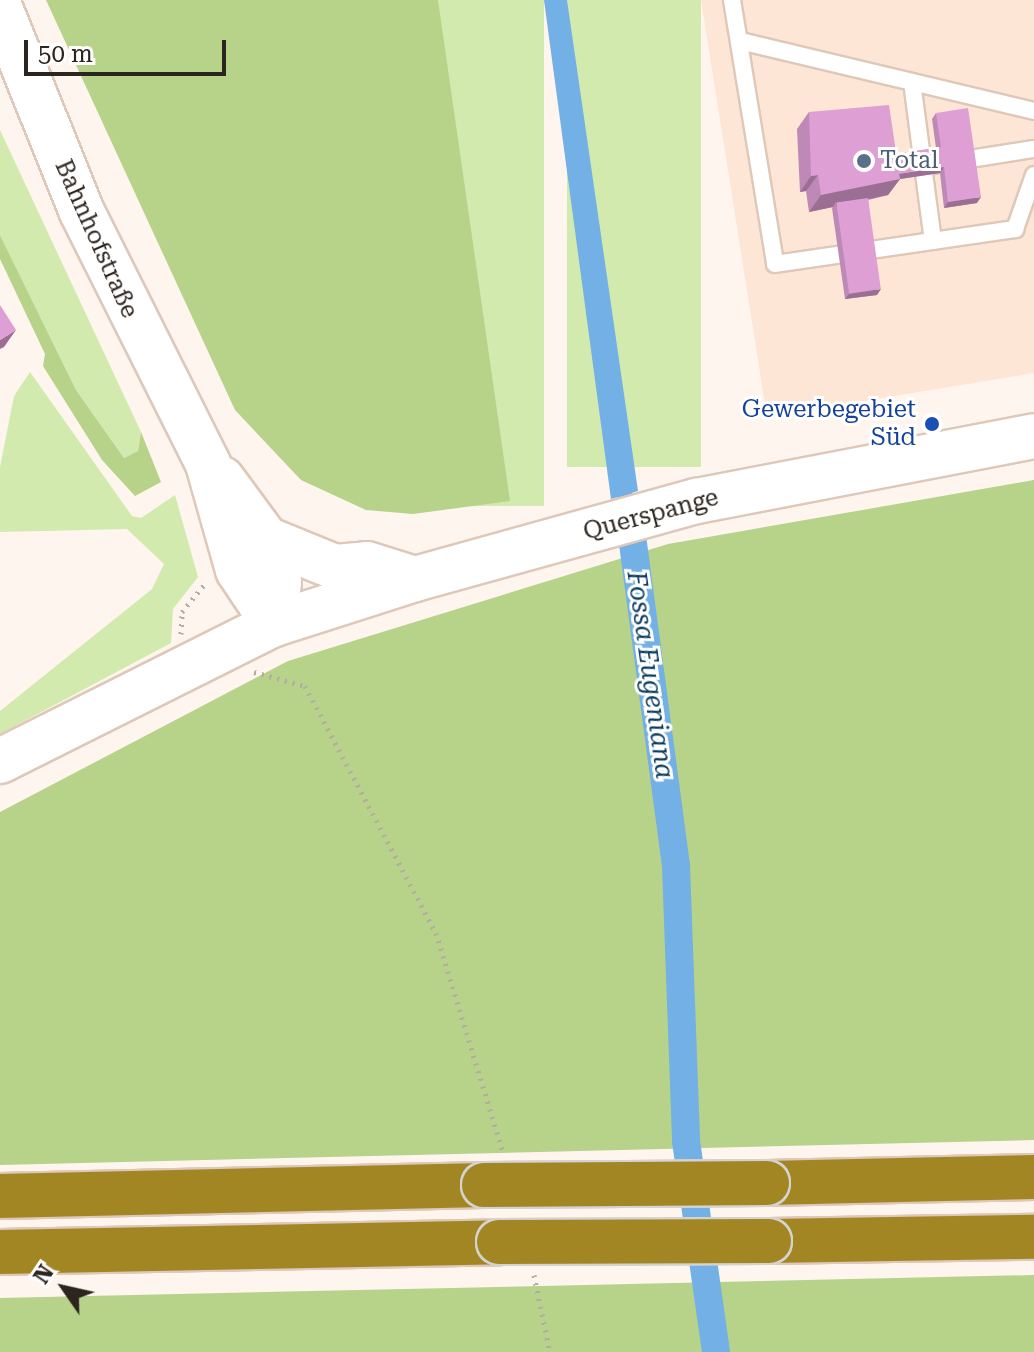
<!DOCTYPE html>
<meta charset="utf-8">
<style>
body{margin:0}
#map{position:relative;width:1034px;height:1352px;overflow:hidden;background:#fef5ee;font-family:"Roboto Serif",serif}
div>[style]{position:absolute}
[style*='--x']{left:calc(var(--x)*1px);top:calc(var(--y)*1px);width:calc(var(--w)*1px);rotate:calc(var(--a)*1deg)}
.built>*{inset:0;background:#fde6d5}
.green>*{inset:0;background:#d3eaae;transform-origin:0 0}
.forest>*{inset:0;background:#b7d289}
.water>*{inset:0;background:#72b0e5}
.canal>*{height:28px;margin:-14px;padding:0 14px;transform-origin:14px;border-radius:14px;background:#72b0e5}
.path>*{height:5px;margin-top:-2.5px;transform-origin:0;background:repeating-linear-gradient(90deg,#b4aba4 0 2px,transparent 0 8px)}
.roads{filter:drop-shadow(2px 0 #dec8b9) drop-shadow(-2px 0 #dec8b9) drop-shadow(0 2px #dec8b9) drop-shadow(0 -2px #dec8b9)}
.lane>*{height:16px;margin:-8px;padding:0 8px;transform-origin:8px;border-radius:8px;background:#fff}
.secondary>*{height:44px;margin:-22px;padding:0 22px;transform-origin:22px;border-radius:22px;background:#fff}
.highway>*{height:44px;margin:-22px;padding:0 22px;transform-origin:22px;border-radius:22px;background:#a38624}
.bridges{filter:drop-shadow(2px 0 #d5d3d2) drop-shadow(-2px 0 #d5d3d2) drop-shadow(0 2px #d5d3d2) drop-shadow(0 -2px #d5d3d2)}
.highway-bridge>*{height:44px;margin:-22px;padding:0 22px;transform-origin:22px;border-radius:22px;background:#a38624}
.wall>*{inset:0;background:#be89b6}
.shaded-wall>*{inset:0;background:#9b6f94}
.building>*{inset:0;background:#dd9fd4;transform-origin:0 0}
.dots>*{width:22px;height:22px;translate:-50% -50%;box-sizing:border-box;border:4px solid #fff;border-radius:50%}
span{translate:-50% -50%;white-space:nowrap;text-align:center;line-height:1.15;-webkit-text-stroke:6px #fff;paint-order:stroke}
.service-label{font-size:24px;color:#4e5e75}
.left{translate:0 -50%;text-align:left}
.street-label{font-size:24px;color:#2c241e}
.transit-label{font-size:24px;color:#164399}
.right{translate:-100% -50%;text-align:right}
.water-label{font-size:26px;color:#0c3c5f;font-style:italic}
.north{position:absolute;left:24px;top:1248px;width:80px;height:80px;-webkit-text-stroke:6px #fff;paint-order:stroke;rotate:304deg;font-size:22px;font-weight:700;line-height:32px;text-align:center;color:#2c241e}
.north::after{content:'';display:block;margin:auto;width:28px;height:36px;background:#2c241e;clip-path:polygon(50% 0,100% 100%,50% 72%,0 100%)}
.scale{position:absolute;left:24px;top:40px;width:202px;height:36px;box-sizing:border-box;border:4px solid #2c241e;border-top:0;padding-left:10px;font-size:24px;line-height:28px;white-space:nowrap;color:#2c241e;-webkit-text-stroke:6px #fff;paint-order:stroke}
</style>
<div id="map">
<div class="built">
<div style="clip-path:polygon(701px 0,1034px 0,1034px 373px,767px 417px)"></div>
</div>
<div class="green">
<div style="left:438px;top:0;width:106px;height:506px"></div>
<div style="left:567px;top:0;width:134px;height:467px"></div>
<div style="clip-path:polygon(0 130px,141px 432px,138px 451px,124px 458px,76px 390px,0 235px)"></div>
<div style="clip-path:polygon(30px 372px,132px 516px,141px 518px,175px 495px,198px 577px,173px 609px,171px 643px,0 734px,0 711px,152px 589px,164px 564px,127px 529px,0 532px,0 467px,14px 396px)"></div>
</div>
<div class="forest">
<div style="clip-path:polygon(46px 0,438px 0,510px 501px,413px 514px,366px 510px,301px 480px,235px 410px)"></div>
<div style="clip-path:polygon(0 235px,76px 390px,124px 458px,138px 451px,141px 432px,161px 482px,135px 496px,102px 460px,43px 366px,45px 354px,0 259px)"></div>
<div style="clip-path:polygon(1034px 480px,1034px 1140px,0 1165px,0 812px,288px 661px,668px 544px)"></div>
<div style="clip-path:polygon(1034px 1275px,1034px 1352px,0 1352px,0 1298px)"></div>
</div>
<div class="water">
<div style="clip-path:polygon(544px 0,567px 0,638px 491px,611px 499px)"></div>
</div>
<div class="canal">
<div style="--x:628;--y:506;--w:363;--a:82.4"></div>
<div style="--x:676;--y:866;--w:275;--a:87.9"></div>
<div style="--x:686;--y:1141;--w:213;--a:81.9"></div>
</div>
<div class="path">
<div style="--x:181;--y:634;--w:22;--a:-87"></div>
<div style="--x:182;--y:612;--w:38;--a:-51"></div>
<div style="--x:254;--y:672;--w:53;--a:15.4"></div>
<div style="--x:305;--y:686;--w:280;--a:62.1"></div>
<div style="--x:436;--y:933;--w:229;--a:73"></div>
<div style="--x:534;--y:1275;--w:79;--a:78.3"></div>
</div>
<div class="roads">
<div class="lane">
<div style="--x:732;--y:0;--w:267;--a:80.7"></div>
<div style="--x:775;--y:264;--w:243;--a:-8.3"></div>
<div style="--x:1015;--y:229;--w:57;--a:-70.6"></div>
<div style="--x:740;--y:41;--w:302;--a:13.4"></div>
<div style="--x:912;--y:82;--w:85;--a:82.5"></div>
<div style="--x:957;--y:161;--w:78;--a:-8.9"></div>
<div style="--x:933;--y:241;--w:76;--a:-97.6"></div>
<div style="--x:923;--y:166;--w:11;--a:-5"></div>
</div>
<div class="secondary">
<div style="--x:0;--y:8;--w:218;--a:68.1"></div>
<div style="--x:81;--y:210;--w:284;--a:63.4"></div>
<div style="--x:208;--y:464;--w:110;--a:74.2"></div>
<div style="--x:238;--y:570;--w:65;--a:56.3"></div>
<div style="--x:222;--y:479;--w:74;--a:53.7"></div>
<div style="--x:266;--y:539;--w:45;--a:73.2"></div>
<div style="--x:279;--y:582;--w:42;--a:96.8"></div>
<div style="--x:266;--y:539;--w:74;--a:22.1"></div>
<div style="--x:335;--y:567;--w:32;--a:-5"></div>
<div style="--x:367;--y:564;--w:50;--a:17.4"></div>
<div style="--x:0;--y:761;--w:306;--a:-26.6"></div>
<div style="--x:274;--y:624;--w:148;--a:-17.7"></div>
<div style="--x:415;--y:579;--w:293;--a:-15.5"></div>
<div style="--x:697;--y:501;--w:343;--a:-10.9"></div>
</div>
<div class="highway">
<div style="--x:767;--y:1183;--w:267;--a:-1.3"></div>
<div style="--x:0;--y:1196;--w:484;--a:-1.3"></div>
<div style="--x:769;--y:1241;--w:265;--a:-0.9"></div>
<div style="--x:0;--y:1252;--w:499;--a:-1.1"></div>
</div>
</div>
<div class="bridges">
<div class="highway-bridge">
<div style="--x:484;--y:1185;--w:283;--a:-0.4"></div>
<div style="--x:499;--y:1242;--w:270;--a:-0.2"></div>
</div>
</div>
<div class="wall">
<div style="clip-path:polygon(809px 112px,896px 154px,936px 148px,932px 119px,936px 113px,977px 203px,944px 208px,940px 173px,900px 179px,888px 195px,868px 200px,877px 295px,845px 299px,832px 208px,833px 207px,809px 212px,806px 191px,800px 192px,797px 129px)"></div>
</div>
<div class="shaded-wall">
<div style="clip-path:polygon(944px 167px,940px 173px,900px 179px,888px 195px,836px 206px,836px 202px,833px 207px,809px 212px,821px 195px,891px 175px)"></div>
<div style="clip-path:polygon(818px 175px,806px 191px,800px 192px,811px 176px)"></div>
<div style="clip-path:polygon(981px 197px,977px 203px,944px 208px,948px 202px)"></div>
<div style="clip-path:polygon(881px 289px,877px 295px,845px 299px,849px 294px)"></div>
<div style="clip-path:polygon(16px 330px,4px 347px,0 349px,0 340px)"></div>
</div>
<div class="building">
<div style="clip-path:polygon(889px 105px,900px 179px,821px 195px,818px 175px,811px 176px,809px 112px)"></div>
<div style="clip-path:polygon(968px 108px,981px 197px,948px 202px,944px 167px,899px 174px,896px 154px,941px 147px,936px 113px)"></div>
<div style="left:868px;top:198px;width:92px;height:32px;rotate:82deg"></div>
<div style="clip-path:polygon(0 305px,16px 330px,0 340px)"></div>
</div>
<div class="dots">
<div style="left:864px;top:161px;background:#5c6f8a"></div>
<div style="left:932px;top:424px;background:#1a4fb4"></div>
</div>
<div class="service-label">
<span class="left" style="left:880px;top:161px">Total</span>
</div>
<div class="street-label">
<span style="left:96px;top:239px;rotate:66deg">Bahnhofstraße</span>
<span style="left:651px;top:515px;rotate:-15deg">Querspange</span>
</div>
<div class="transit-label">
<span class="right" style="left:916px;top:424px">Gewerbegebiet<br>Süd</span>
</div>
<div class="water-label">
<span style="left:650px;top:675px;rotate:82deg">Fossa Eugeniana</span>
</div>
<div class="north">N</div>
<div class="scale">50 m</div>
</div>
